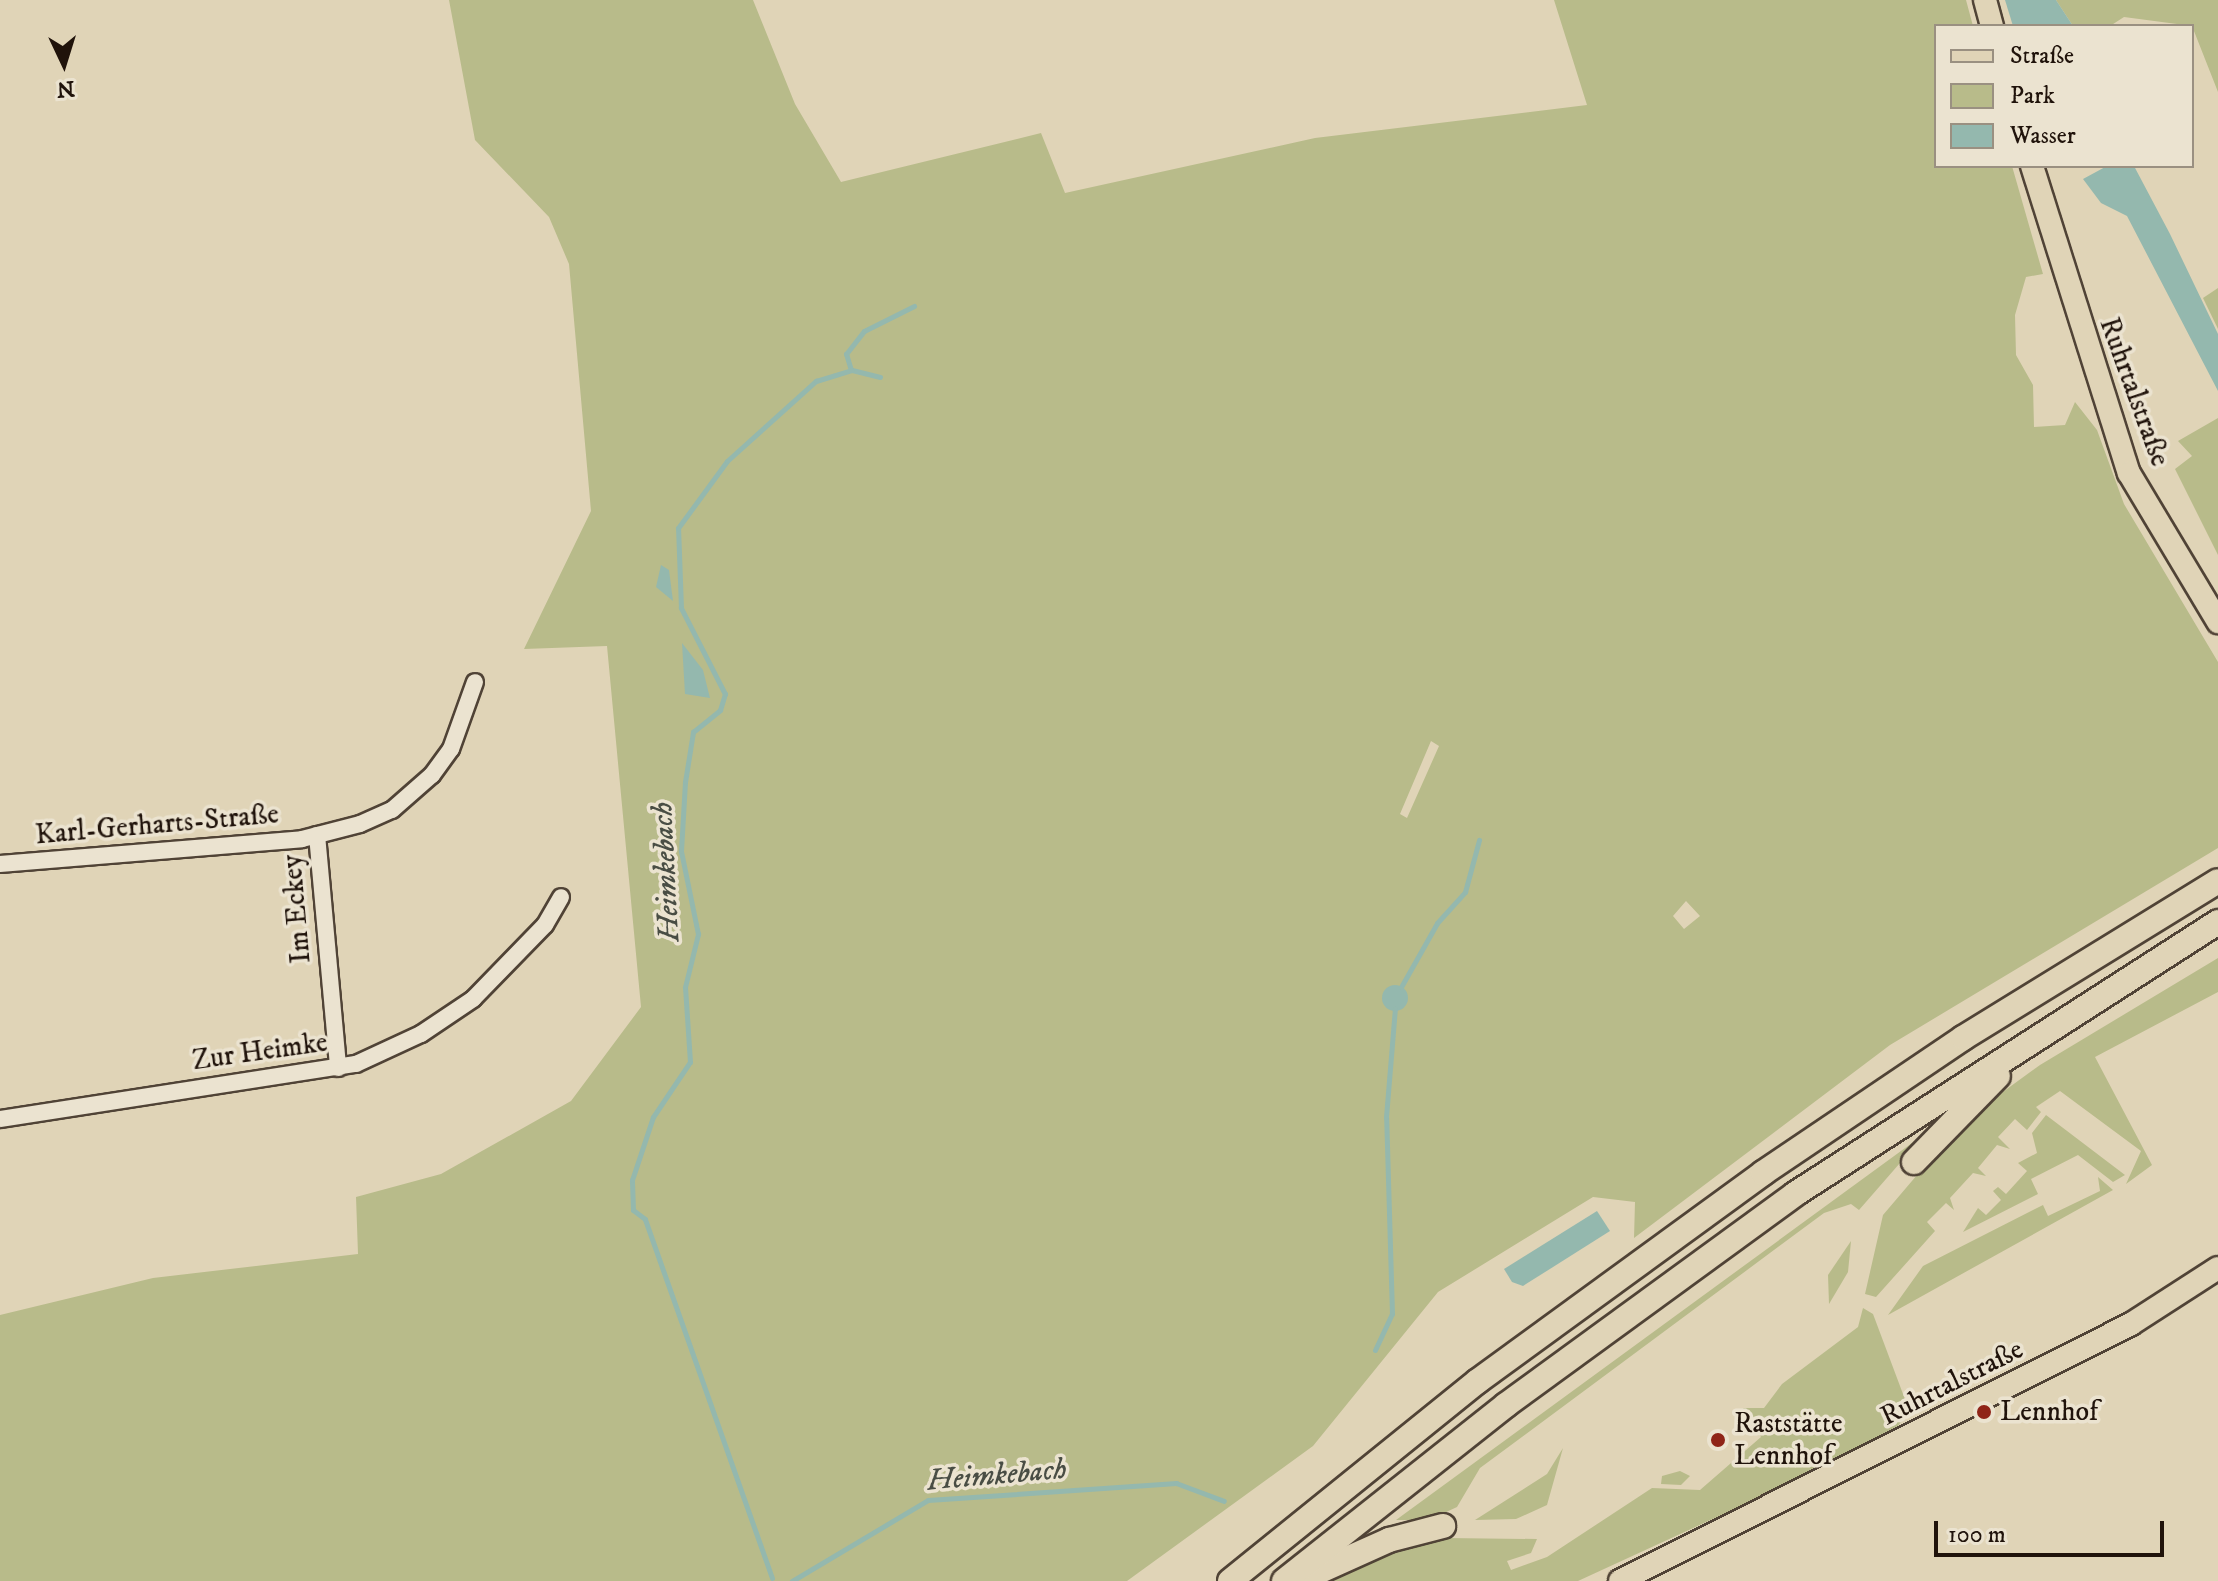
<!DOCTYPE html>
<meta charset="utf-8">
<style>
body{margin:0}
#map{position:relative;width:2218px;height:1581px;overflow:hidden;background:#e0d4b7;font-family:"IM FELL DW Pica",serif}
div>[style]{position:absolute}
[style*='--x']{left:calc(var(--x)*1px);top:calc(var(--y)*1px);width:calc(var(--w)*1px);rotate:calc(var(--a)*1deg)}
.green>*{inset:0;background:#b8bb8a}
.water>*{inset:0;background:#94b8ae}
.round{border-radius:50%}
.stream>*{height:5px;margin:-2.5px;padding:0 2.5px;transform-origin:2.5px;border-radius:2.5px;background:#94b8ae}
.roads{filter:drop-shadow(2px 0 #504336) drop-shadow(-2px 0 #504336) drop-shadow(0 2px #504336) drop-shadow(0 -2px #504336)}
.minor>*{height:16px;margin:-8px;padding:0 8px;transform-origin:8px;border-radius:8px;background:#ebe3d0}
.major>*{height:22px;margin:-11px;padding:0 11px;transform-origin:11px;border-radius:11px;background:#e0d4b7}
.highway>*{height:24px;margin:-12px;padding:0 12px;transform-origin:12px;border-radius:12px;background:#e0d4b7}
.dots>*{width:22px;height:22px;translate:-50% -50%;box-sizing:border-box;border:4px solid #ebe3d0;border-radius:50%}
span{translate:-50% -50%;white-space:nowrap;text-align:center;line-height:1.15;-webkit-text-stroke:7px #ebe3d0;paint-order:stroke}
.street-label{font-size:28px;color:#20130b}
.poi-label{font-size:28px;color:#20130b}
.left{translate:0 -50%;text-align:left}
.water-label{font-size:30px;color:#494d44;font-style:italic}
.legend{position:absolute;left:1934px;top:24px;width:260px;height:144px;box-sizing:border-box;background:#ebe3d0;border:2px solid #9a9081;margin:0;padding:10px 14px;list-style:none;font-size:24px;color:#20130b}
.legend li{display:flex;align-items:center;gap:16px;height:40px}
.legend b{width:40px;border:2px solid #9a9081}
.north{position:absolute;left:24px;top:24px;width:80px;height:80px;-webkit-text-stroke:6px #ebe3d0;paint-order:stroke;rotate:176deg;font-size:22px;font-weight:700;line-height:32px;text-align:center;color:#20130b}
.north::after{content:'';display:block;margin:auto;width:28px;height:36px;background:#20130b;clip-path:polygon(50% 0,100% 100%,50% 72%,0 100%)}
.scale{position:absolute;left:1934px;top:1521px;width:230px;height:36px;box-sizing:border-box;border:4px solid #20130b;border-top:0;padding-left:10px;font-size:24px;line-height:28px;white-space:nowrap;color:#20130b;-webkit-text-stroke:6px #ebe3d0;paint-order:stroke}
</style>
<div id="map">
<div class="green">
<div style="clip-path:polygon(evenodd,449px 0,753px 0,795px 104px,841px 182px,1041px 133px,1065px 193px,1315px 138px,1587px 105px,1554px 0,1966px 0,1973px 26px,1936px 26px,1936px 166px,2012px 166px,2043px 274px,2026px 277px,2015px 315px,2016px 355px,2033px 385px,2034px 427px,2065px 425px,2075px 402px,2097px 430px,2124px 504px,2218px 662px,2218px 848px,1890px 1045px,1634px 1238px,1635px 1202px,1593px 1197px,1438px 1292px,1313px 1446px,1127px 1581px,0 1581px,0 1315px,153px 1278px,358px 1254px,356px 1197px,441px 1174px,571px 1101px,641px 1007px,607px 646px,524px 649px,591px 511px,569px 264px,549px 217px,475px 140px,449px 0,1431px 741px,1439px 746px,1407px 818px,1400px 814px,1431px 741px,449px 0,1686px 901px,1700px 916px,1684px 929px,1673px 916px,1686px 901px)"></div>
<div style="clip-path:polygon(2056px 0,2218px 0,2218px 92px,2192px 26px,2124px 17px,2110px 26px,2073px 26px)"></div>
<div style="clip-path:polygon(2218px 288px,2218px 329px,2203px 298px)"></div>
<div style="clip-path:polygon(2218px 418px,2218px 555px,2175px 469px,2192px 456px,2178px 441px)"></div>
<div style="clip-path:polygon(2218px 958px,2218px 992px,2095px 1057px,2152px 1165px,2126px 1184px,2141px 1151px,2060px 1091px,2036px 1107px,2041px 1112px,2027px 1130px,2015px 1119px,1998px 1137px,2010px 1149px,1997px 1145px,1978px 1168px,1986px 1176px,1973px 1173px,1950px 1198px,1954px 1210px,1946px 1203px,1927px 1222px,1935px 1231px,1876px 1297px,1865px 1294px,1883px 1215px,1963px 1121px,2040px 1065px)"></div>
<div style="clip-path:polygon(2046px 1115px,2125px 1175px,2113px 1182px,2078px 1155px,2031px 1179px,2038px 1194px,1963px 1232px,1978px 1208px,1986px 1215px,2001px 1200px,1993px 1191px,1998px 1187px,2006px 1194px,2027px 1171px,2018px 1163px,2037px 1153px,2032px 1133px)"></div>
<div style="clip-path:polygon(1927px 1132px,1859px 1210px,1851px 1204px,1824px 1213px,1480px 1468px,1457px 1507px,1429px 1520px,1396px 1520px)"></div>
<div style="clip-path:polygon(2098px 1177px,2113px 1190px,1888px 1315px,1923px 1266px,2043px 1205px,2048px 1216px,2100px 1191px)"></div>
<div style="clip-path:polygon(1851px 1241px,1848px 1272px,1829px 1304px,1828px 1275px)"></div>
<div style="clip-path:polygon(1863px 1308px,1873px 1314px,1909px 1410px,1898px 1426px,1754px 1500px,1578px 1581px,1329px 1581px,1372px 1555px,1446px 1538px,1537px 1539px,1531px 1553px,1507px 1561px,1511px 1570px,1547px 1557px,1652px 1488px,1700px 1490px,1761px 1437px,1743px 1408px,1764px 1408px,1782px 1384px,1858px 1327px)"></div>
<div style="clip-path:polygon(1563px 1448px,1547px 1505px,1516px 1519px,1475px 1520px,1547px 1474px)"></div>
<div style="clip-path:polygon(1680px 1471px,1690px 1476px,1681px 1485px,1661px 1484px,1662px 1476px)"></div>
</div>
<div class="water">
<div style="clip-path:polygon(2005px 0,2056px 0,2073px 26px,2013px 26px)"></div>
<div style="clip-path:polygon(2107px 166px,2134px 166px,2170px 234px,2218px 334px,2218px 391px,2127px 216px,2101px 203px,2083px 179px)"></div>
<div style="clip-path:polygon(661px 565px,669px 570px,673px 601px,656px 587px)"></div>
<div style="clip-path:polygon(682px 643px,703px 670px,710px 698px,685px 694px)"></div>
<div class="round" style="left:1382px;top:985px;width:26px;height:26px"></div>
<div style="clip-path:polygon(1597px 1211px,1610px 1231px,1523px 1286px,1512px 1282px,1504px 1269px)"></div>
</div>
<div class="stream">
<div style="--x:880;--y:377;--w:30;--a:-166"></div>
<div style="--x:851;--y:370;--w:17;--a:-107"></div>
<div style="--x:846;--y:354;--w:29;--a:-52"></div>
<div style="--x:864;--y:331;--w:56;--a:-26.6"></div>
<div style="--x:1401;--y:987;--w:73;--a:-60.6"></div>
<div style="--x:1437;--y:923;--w:42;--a:-47.9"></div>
<div style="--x:1465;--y:892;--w:54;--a:-74.9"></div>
<div style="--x:1375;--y:1350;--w:40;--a:-65"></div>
<div style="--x:1392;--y:1314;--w:197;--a:-91.7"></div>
<div style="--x:1386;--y:1117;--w:109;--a:-85.3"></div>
<div style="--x:772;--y:1578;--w:381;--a:-109.5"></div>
<div style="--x:645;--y:1219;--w:15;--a:-143"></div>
<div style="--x:633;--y:1210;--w:30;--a:-92"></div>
<div style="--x:632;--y:1180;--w:66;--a:-71.6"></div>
<div style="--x:653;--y:1117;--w:66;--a:-56.1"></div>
<div style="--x:690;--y:1062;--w:75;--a:-93.8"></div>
<div style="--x:685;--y:987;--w:55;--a:-76.2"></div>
<div style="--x:698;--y:934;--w:85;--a:-101.6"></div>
<div style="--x:681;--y:851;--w:69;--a:-86.7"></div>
<div style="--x:685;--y:782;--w:51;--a:-80.9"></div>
<div style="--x:693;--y:732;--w:35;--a:-39"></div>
<div style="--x:720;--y:710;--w:17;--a:-73"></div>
<div style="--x:725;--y:694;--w:97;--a:-117.1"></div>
<div style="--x:681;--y:608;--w:80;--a:-92.1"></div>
<div style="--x:678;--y:528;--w:83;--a:-53.8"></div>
<div style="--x:727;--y:461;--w:120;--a:-42"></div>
<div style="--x:816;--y:381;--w:37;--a:-17"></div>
<div style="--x:792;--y:1581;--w:158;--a:-30.8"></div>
<div style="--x:928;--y:1500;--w:249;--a:-3.9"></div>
<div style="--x:1176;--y:1483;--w:51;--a:20.6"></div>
</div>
<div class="roads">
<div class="minor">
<div style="--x:317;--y:835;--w:234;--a:84.8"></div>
<div style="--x:0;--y:864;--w:303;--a:-4.7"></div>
<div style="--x:302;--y:839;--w:60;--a:-14.5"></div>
<div style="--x:360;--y:824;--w:35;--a:-24"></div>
<div style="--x:392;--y:810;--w:53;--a:-41.2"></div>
<div style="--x:432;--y:775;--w:32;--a:-54"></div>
<div style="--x:451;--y:749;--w:71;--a:-70.3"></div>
<div style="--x:0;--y:1119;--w:360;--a:-8.8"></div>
<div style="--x:356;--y:1064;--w:72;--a:-24.8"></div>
<div style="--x:421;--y:1034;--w:63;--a:-33.9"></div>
<div style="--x:473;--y:999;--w:103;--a:-45.8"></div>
<div style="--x:545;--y:925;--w:32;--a:-60"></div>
</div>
<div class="major">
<div style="--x:1985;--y:0;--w:27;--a:75"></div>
<div style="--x:2032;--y:166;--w:322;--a:72.5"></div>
<div style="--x:2129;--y:473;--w:174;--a:59.1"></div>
<div style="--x:1620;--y:1581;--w:572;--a:-26.7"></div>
<div style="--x:2131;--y:1324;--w:103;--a:-32.8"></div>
</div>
<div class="highway">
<div style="--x:1914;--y:1162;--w:120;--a:-45.7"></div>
<div style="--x:1300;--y:1580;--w:98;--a:-24.2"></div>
<div style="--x:1389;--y:1540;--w:56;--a:-14.5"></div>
<div style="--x:1230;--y:1581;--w:319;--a:-38.9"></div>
<div style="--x:1478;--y:1381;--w:353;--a:-36.1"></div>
<div style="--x:1763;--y:1173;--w:241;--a:-34"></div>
<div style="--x:1963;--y:1038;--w:299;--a:-31.6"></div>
<div style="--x:1284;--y:1581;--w:283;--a:-38.4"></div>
<div style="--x:1506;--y:1405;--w:358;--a:-36.1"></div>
<div style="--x:1795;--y:1194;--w:503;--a:-32.74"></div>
</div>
</div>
<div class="dots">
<div style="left:1984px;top:1412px;background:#8f2418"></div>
<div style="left:1718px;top:1440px;background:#8f2418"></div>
</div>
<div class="street-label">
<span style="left:2134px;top:392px;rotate:70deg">Ruhrtalstraße</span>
<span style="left:157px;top:825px;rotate:-5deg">Karl-Gerharts-Straße</span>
<span style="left:297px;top:909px;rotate:-95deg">Im Eckey</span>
<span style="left:260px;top:1052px;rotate:-8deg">Zur Heimke</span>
<span style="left:1952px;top:1383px;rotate:-27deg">Ruhrtalstraße</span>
</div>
<div class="poi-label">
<span class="left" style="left:2000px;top:1412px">Lennhof</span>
<span class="left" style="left:1734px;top:1440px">Raststätte<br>Lennhof</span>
</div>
<div class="water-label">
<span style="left:667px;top:872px;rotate:-93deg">Heimkebach</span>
<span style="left:997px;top:1476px;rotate:-5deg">Heimkebach</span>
</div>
<ul class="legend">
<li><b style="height:10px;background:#e0d4b7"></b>Straße</li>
<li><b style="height:22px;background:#b8bb8a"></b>Park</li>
<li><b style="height:22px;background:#94b8ae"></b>Wasser</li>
</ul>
<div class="north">N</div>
<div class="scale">100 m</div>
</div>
